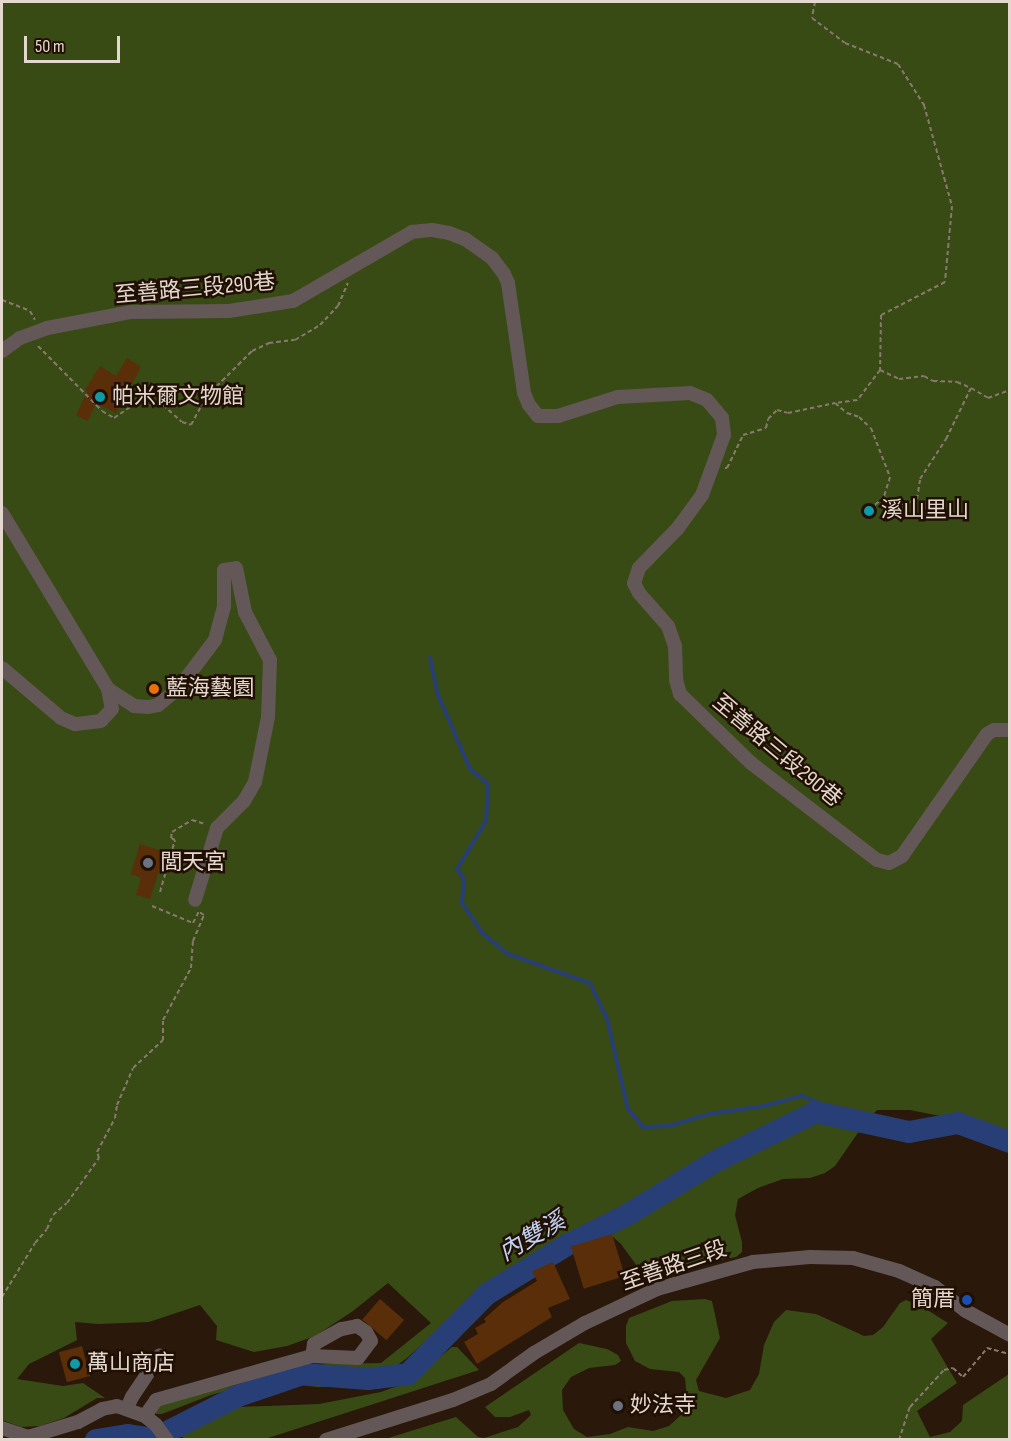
<!DOCTYPE html>
<meta charset="utf-8">
<style>
body{margin:0}
#map{position:relative;width:1011px;height:1441px;overflow:hidden;background:#2a180b;font-family:"Sofia Sans Condensed","Noto Sans TC",sans-serif}
div>[style]{position:absolute}
[style*='--x']{left:calc(var(--x)*1px);top:calc(var(--y)*1px);width:calc(var(--w)*1px);rotate:calc(var(--a)*1deg)}
.green>*{inset:0;background:#384b14}
.stream>*{height:4px;margin:-2px;padding:0 2px;transform-origin:2px;border-radius:2px;background:#273f76}
.river>*{height:22px;margin:-11px;padding:0 11px;transform-origin:11px;border-radius:11px;background:#273f76}
.building>*{inset:0;background:#592e09;transform-origin:0 0}
.path>*{height:2px;margin-top:-1px;transform-origin:0;background:repeating-linear-gradient(90deg,#88786d 0 4.5px,transparent 0 7.5px)}
.minor>*{height:14px;margin:-7px;padding:0 7px;transform-origin:7px;border-radius:7px;background:#645757}
.dots>*{width:16px;height:16px;translate:-50% -50%;box-sizing:border-box;border:3px solid #200f03;border-radius:50%}
span{translate:-50% -50%;white-space:nowrap;text-align:center;line-height:1.15;-webkit-text-stroke:5px #200f03;paint-order:stroke}
.street-label{font-size:22px;color:#e4d7ce}
.poi-label{font-size:22px;color:#e4d7ce}
.left{translate:0 -50%;text-align:left}
.right{translate:-100% -50%;text-align:right}
.water-label{font-size:24px;color:#c0d1f3;font-style:italic}
.frame{position:absolute;inset:0;border:3px solid #e4d7ce;pointer-events:none}
.scale{position:absolute;left:24px;top:36px;width:96px;height:27px;box-sizing:border-box;border:3px solid #e4d7ce;border-top:0;padding-left:8px;font-size:18px;line-height:21px;white-space:nowrap;color:#e4d7ce;-webkit-text-stroke:4px #200f03;paint-order:stroke}
</style>
<div id="map">
<div class="green">
<div style="clip-path:polygon(2px 2px,1009px 2px,1009px 1141px,975px 1123px,910px 1110px,877px 1110px,864px 1124px,835px 1166px,825px 1173px,810px 1178px,783px 1179px,758px 1188px,738px 1199px,735px 1215px,742px 1242px,742px 1252px,736px 1257px,642px 1273px,621px 1244px,598px 1224px,584px 1229px,486px 1287px,407px 1358px,377px 1380px,352px 1387px,317px 1387px,283px 1383px,247px 1385px,211px 1395px,162px 1414px,156px 1414px,156px 1404px,325px 1364px,381px 1363px,431px 1323px,388px 1283px,353px 1311px,315px 1336px,287px 1346px,254px 1352px,216px 1340px,217px 1326px,200px 1305px,149px 1322px,98px 1324px,75px 1322px,77px 1340px,29px 1364px,17px 1379px,63px 1386px,83px 1383px,105px 1398px,97px 1398px,64px 1418px,40px 1426px,21px 1427px,2px 1420px)"></div>
<div style="clip-path:polygon(705px 1299px,712px 1301px,720px 1338px,696px 1380px,699px 1391px,726px 1398px,750px 1390px,759px 1374px,764px 1345px,774px 1322px,786px 1310px,816px 1314px,864px 1336px,873px 1335px,883px 1327px,900px 1303px,906px 1300px,921px 1306px,948px 1323px,931px 1339px,957px 1383px,917px 1411px,930px 1437px,950px 1432px,962px 1421px,963px 1405px,1009px 1374px,1009px 1439px,385px 1439px,456px 1417px,478px 1437px,484px 1438px,518px 1427px,531px 1415px,529px 1410px,510px 1417px,495px 1417px,485px 1407px,579px 1343px,607px 1349px,618px 1355px,621px 1361px,615px 1365px,589px 1368px,571px 1377px,562px 1390px,563px 1410px,574px 1429px,587px 1437px,610px 1434px,628px 1427px,653px 1431px,669px 1426px,682px 1414px,687px 1400px,685px 1378px,679px 1372px,650px 1369px,635px 1361px,626px 1343px,626px 1326px,629px 1318px,672px 1301px)"></div>
<div style="clip-path:polygon(452px 1347px,457px 1347px,479px 1370px,265px 1439px,184px 1439px,181px 1435px,181px 1427px,239px 1407px,319px 1404px,381px 1392px,411px 1381px)"></div>
</div>
<div class="stream">
<div style="--x:430;--y:658;--w:38;--a:78"></div>
<div style="--x:438;--y:695;--w:81;--a:66.6"></div>
<div style="--x:470;--y:769;--w:23;--a:40"></div>
<div style="--x:488;--y:784;--w:37;--a:93"></div>
<div style="--x:486;--y:821;--w:56;--a:121.1"></div>
<div style="--x:457;--y:869;--w:12;--a:55"></div>
<div style="--x:464;--y:879;--w:24;--a:95"></div>
<div style="--x:462;--y:903;--w:36;--a:56"></div>
<div style="--x:482;--y:933;--w:33;--a:39"></div>
<div style="--x:508;--y:954;--w:87;--a:19.5"></div>
<div style="--x:590;--y:983;--w:40;--a:65"></div>
<div style="--x:607;--y:1019;--w:92;--a:76.9"></div>
<div style="--x:628;--y:1109;--w:23;--a:50"></div>
<div style="--x:643;--y:1127;--w:26;--a:-2"></div>
<div style="--x:669;--y:1126;--w:42;--a:-16.7"></div>
<div style="--x:709;--y:1114;--w:56;--a:-8.3"></div>
<div style="--x:764;--y:1106;--w:39;--a:-15"></div>
<div style="--x:802;--y:1096;--w:69;--a:22.9"></div>
</div>
<div class="river">
<div style="--x:96;--y:1440;--w:32;--a:-9"></div>
<div style="--x:128;--y:1435;--w:25;--a:9"></div>
<div style="--x:153;--y:1439;--w:95;--a:-26.8"></div>
<div style="--x:238;--y:1396;--w:69;--a:-18.7"></div>
<div style="--x:303;--y:1374;--w:65;--a:4.4"></div>
<div style="--x:368;--y:1379;--w:40;--a:-7.1"></div>
<div style="--x:408;--y:1374;--w:112;--a:-45.4"></div>
<div style="--x:487;--y:1294;--w:94;--a:-31.5"></div>
<div style="--x:567;--y:1245;--w:67;--a:-26.6"></div>
<div style="--x:627;--y:1215;--w:102;--a:-31.3"></div>
<div style="--x:714;--y:1162;--w:114;--a:-26.1"></div>
<div style="--x:816;--y:1112;--w:95;--a:12.1"></div>
<div style="--x:909;--y:1132;--w:50;--a:-10.4"></div>
<div style="--x:958;--y:1123;--w:55;--a:20.1"></div>
</div>
<div class="building">
<div style="clip-path:polygon(127px 358px,141px 367px,116px 413px,96px 403px,88px 421px,76px 415px,87px 392px,85px 390px,100px 366px,116px 376px)"></div>
<div style="clip-path:polygon(140px 844px,165px 852px,150px 899px,136px 895px,141px 878px,131px 874px)"></div>
<div style="left:612px;top:1234px;width:44px;height:43px;rotate:73deg"></div>
<div style="clip-path:polygon(553px 1262px,570px 1299px,548px 1308px,552px 1317px,477px 1364px,464px 1342px,478px 1334px,475px 1328px,486px 1322px,484px 1319px,503px 1302px,537px 1281px,532px 1271px)"></div>
<div style="left:380px;top:1299px;width:32px;height:27px;rotate:41deg"></div>
<div style="left:82px;top:1346px;width:31px;height:24px;rotate:75deg"></div>
</div>
<div class="path">
<div style="--x:815;--y:2;--w:16;--a:101"></div>
<div style="--x:812;--y:18;--w:41;--a:37.1"></div>
<div style="--x:845;--y:43;--w:57;--a:21.6"></div>
<div style="--x:898;--y:64;--w:49;--a:57.6"></div>
<div style="--x:924;--y:105;--w:105;--a:74.5"></div>
<div style="--x:952;--y:206;--w:76;--a:95.3"></div>
<div style="--x:945;--y:282;--w:72;--a:152.7"></div>
<div style="--x:881;--y:315;--w:55;--a:91"></div>
<div style="--x:880;--y:370;--w:38;--a:127"></div>
<div style="--x:857;--y:400;--w:22;--a:172"></div>
<div style="--x:2;--y:300;--w:30;--a:21"></div>
<div style="--x:30;--y:311;--w:10;--a:61"></div>
<div style="--x:38;--y:346;--w:91;--a:45.4"></div>
<div style="--x:102;--y:411;--w:14;--a:30"></div>
<div style="--x:114;--y:418;--w:25;--a:-34"></div>
<div style="--x:135;--y:404;--w:28;--a:2"></div>
<div style="--x:163;--y:405;--w:25;--a:42"></div>
<div style="--x:182;--y:422;--w:9;--a:18"></div>
<div style="--x:191;--y:425;--w:32;--a:-62"></div>
<div style="--x:206;--y:397;--w:65;--a:-45"></div>
<div style="--x:252;--y:351;--w:19;--a:-25"></div>
<div style="--x:269;--y:343;--w:26;--a:-7"></div>
<div style="--x:295;--y:340;--w:29;--a:-31"></div>
<div style="--x:320;--y:325;--w:26;--a:-47"></div>
<div style="--x:338;--y:306;--w:25;--a:-67"></div>
<div style="--x:1010;--y:349;--w:5;--a:90"></div>
<div style="--x:880;--y:370;--w:21;--a:25"></div>
<div style="--x:899;--y:379;--w:25;--a:-7"></div>
<div style="--x:924;--y:376;--w:10;--a:29"></div>
<div style="--x:933;--y:381;--w:24;--a:2"></div>
<div style="--x:957;--y:382;--w:15;--a:23"></div>
<div style="--x:725;--y:468;--w:2;--a:0"></div>
<div style="--x:727;--y:468;--w:37;--a:-64"></div>
<div style="--x:743;--y:435;--w:24;--a:-17"></div>
<div style="--x:766;--y:428;--w:9;--a:-77"></div>
<div style="--x:768;--y:419;--w:13;--a:-45"></div>
<div style="--x:777;--y:410;--w:11;--a:15"></div>
<div style="--x:788;--y:413;--w:48;--a:-12"></div>
<div style="--x:835;--y:403;--w:16;--a:40"></div>
<div style="--x:847;--y:413;--w:13;--a:18"></div>
<div style="--x:859;--y:417;--w:16;--a:43"></div>
<div style="--x:871;--y:428;--w:53;--a:68.8"></div>
<div style="--x:890;--y:477;--w:21;--a:107"></div>
<div style="--x:884;--y:497;--w:18;--a:139"></div>
<div style="--x:884;--y:497;--w:19;--a:28"></div>
<div style="--x:901;--y:506;--w:17;--a:-24"></div>
<div style="--x:917;--y:499;--w:20;--a:-81"></div>
<div style="--x:920;--y:479;--w:48;--a:-57"></div>
<div style="--x:946;--y:439;--w:57;--a:-63.9"></div>
<div style="--x:971;--y:388;--w:20;--a:30"></div>
<div style="--x:988;--y:398;--w:23;--a:-20"></div>
<div style="--x:160;--y:892;--w:54;--a:-73.9"></div>
<div style="--x:175;--y:840;--w:4;--a:-153"></div>
<div style="--x:171;--y:838;--w:6;--a:-81"></div>
<div style="--x:172;--y:832;--w:23;--a:-31"></div>
<div style="--x:192;--y:820;--w:14;--a:17"></div>
<div style="--x:152;--y:906;--w:44;--a:22.5"></div>
<div style="--x:193;--y:923;--w:13;--a:-63"></div>
<div style="--x:2;--y:1297;--w:63;--a:-58.6"></div>
<div style="--x:35;--y:1243;--w:18;--a:-49"></div>
<div style="--x:47;--y:1229;--w:15;--a:-67"></div>
<div style="--x:53;--y:1215;--w:18;--a:-41"></div>
<div style="--x:67;--y:1203;--w:55;--a:-54.6"></div>
<div style="--x:99;--y:1158;--w:6;--a:-108"></div>
<div style="--x:97;--y:1152;--w:38;--a:-62"></div>
<div style="--x:115;--y:1118;--w:13;--a:-81"></div>
<div style="--x:117;--y:1105;--w:40;--a:-66.6"></div>
<div style="--x:133;--y:1068;--w:41;--a:-43"></div>
<div style="--x:163;--y:1040;--w:20;--a:-90"></div>
<div style="--x:163;--y:1020;--w:59;--a:-61.7"></div>
<div style="--x:191;--y:968;--w:27;--a:-86"></div>
<div style="--x:193;--y:941;--w:28;--a:-67"></div>
<div style="--x:204;--y:915;--w:6;--a:-149"></div>
<div style="--x:899;--y:1440;--w:35;--a:-72"></div>
<div style="--x:910;--y:1407;--w:50;--a:-47.4"></div>
<div style="--x:944;--y:1370;--w:9;--a:-13"></div>
<div style="--x:953;--y:1368;--w:13;--a:42"></div>
<div style="--x:963;--y:1377;--w:38;--a:-50"></div>
<div style="--x:987;--y:1348;--w:24;--a:15"></div>
</div>
<div class="minor">
<div style="--x:2;--y:351;--w:22;--a:-36"></div>
<div style="--x:20;--y:338;--w:29;--a:-20"></div>
<div style="--x:47;--y:328;--w:86;--a:-10.8"></div>
<div style="--x:131;--y:312;--w:98;--a:-0.6"></div>
<div style="--x:229;--y:311;--w:65;--a:-8.9"></div>
<div style="--x:293;--y:301;--w:138;--a:-30.1"></div>
<div style="--x:412;--y:232;--w:20;--a:-6"></div>
<div style="--x:432;--y:230;--w:17;--a:10"></div>
<div style="--x:449;--y:233;--w:17;--a:21"></div>
<div style="--x:465;--y:239;--w:33;--a:35"></div>
<div style="--x:492;--y:258;--w:20;--a:53"></div>
<div style="--x:504;--y:274;--w:10;--a:66"></div>
<div style="--x:508;--y:283;--w:111;--a:81.7"></div>
<div style="--x:524;--y:393;--w:13;--a:67"></div>
<div style="--x:529;--y:405;--w:14;--a:51"></div>
<div style="--x:538;--y:416;--w:20;--a:0"></div>
<div style="--x:558;--y:416;--w:63;--a:-17.6"></div>
<div style="--x:618;--y:397;--w:72;--a:-3.2"></div>
<div style="--x:690;--y:393;--w:18;--a:22"></div>
<div style="--x:707;--y:400;--w:23;--a:50"></div>
<div style="--x:722;--y:418;--w:17;--a:83"></div>
<div style="--x:724;--y:435;--w:64;--a:110.1"></div>
<div style="--x:702;--y:495;--w:41;--a:126"></div>
<div style="--x:678;--y:528;--w:56;--a:134.3"></div>
<div style="--x:639;--y:568;--w:16;--a:108"></div>
<div style="--x:634;--y:583;--w:11;--a:63"></div>
<div style="--x:639;--y:593;--w:44;--a:48.7"></div>
<div style="--x:668;--y:626;--w:21;--a:71"></div>
<div style="--x:675;--y:646;--w:34;--a:88"></div>
<div style="--x:676;--y:680;--w:15;--a:74"></div>
<div style="--x:680;--y:694;--w:99;--a:44.2"></div>
<div style="--x:751;--y:763;--w:159;--a:37.6"></div>
<div style="--x:877;--y:860;--w:12;--a:14"></div>
<div style="--x:889;--y:863;--w:15;--a:-28"></div>
<div style="--x:902;--y:856;--w:149;--a:-55.1"></div>
<div style="--x:987;--y:734;--w:8;--a:-30"></div>
<div style="--x:994;--y:730;--w:16;--a:0"></div>
<div style="--x:2;--y:513;--w:205;--a:58.9"></div>
<div style="--x:108;--y:689;--w:20;--a:79"></div>
<div style="--x:112;--y:709;--w:16;--a:133"></div>
<div style="--x:101;--y:721;--w:26;--a:173"></div>
<div style="--x:75;--y:724;--w:15;--a:-157"></div>
<div style="--x:61;--y:718;--w:77;--a:-139.7"></div>
<div style="--x:108;--y:689;--w:31;--a:33"></div>
<div style="--x:134;--y:706;--w:14;--a:4"></div>
<div style="--x:148;--y:707;--w:10;--a:-11"></div>
<div style="--x:158;--y:705;--w:26;--a:-39"></div>
<div style="--x:178;--y:689;--w:61;--a:-52.9"></div>
<div style="--x:215;--y:640;--w:34;--a:-75"></div>
<div style="--x:224;--y:607;--w:37;--a:-90"></div>
<div style="--x:224;--y:570;--w:12;--a:-9"></div>
<div style="--x:236;--y:568;--w:45;--a:78.4"></div>
<div style="--x:245;--y:612;--w:54;--a:62.5"></div>
<div style="--x:270;--y:660;--w:57;--a:92"></div>
<div style="--x:268;--y:717;--w:66;--a:101.3"></div>
<div style="--x:255;--y:782;--w:22;--a:120"></div>
<div style="--x:244;--y:801;--w:38;--a:135"></div>
<div style="--x:217;--y:828;--w:75;--a:107"></div>
<div style="--x:127;--y:1408;--w:12;--a:-66"></div>
<div style="--x:132;--y:1397;--w:50;--a:-56.3"></div>
<div style="--x:145;--y:1416;--w:19;--a:-55"></div>
<div style="--x:156;--y:1400;--w:162;--a:-15.8"></div>
<div style="--x:312;--y:1356;--w:46;--a:2.5"></div>
<div style="--x:358;--y:1358;--w:21;--a:-53"></div>
<div style="--x:371;--y:1341;--w:10;--a:-119"></div>
<div style="--x:366;--y:1332;--w:11;--a:-146"></div>
<div style="--x:357;--y:1326;--w:16;--a:169"></div>
<div style="--x:341;--y:1329;--w:31;--a:151"></div>
<div style="--x:314;--y:1344;--w:12;--a:99"></div>
<div style="--x:2;--y:1428;--w:28;--a:19"></div>
<div style="--x:28;--y:1437;--w:52;--a:-16.7"></div>
<div style="--x:78;--y:1422;--w:27;--a:-28"></div>
<div style="--x:102;--y:1409;--w:15;--a:-11"></div>
<div style="--x:117;--y:1406;--w:30;--a:20"></div>
<div style="--x:145;--y:1416;--w:14;--a:39"></div>
<div style="--x:156;--y:1425;--w:19;--a:54"></div>
<div style="--x:326;--y:1440;--w:133;--a:-17.5"></div>
<div style="--x:453;--y:1400;--w:41;--a:-22.8"></div>
<div style="--x:491;--y:1384;--w:53;--a:-35.8"></div>
<div style="--x:534;--y:1353;--w:59;--a:-30.5"></div>
<div style="--x:585;--y:1323;--w:80;--a:-25.3"></div>
<div style="--x:657;--y:1289;--w:100;--a:-15.7"></div>
<div style="--x:753;--y:1262;--w:57;--a:-5"></div>
<div style="--x:810;--y:1257;--w:43;--a:1.3"></div>
<div style="--x:853;--y:1258;--w:48;--a:15.8"></div>
<div style="--x:899;--y:1271;--w:39;--a:24"></div>
<div style="--x:935;--y:1287;--w:39;--a:38"></div>
<div style="--x:966;--y:1311;--w:50;--a:28.6"></div>
</div>
<div class="dots">
<div style="left:100px;top:397px;background:#0f9aa8"></div>
<div style="left:869px;top:511px;background:#0f9aa8"></div>
<div style="left:154px;top:689px;background:#e8710a"></div>
<div style="left:148px;top:863px;background:#6b7280"></div>
<div style="left:967px;top:1300px;background:#1a4fb4"></div>
<div style="left:75px;top:1364px;background:#0f9aa8"></div>
<div style="left:618px;top:1406px;background:#6b7280"></div>
</div>
<div class="street-label">
<span style="left:195px;top:289px;rotate:-5deg">至善路三段290巷</span>
<span style="left:777px;top:751px;rotate:40deg">至善路三段290巷</span>
<span style="left:674px;top:1266px;rotate:-19deg">至善路三段</span>
</div>
<div class="poi-label">
<span class="left" style="left:112px;top:397px">帕米爾文物館</span>
<span class="left" style="left:881px;top:511px">溪山里山</span>
<span class="left" style="left:166px;top:689px">藍海藝園</span>
<span class="left" style="left:160px;top:863px">閭天宮</span>
<span class="right" style="left:955px;top:1300px">簡厝</span>
<span class="left" style="left:87px;top:1364px">萬山商店</span>
<span class="left" style="left:630px;top:1406px">妙法寺</span>
</div>
<div class="water-label">
<span style="left:532px;top:1237px;rotate:-30deg">內雙溪</span>
</div>
<div class="frame"></div>
<div class="scale">50 m</div>
</div>
